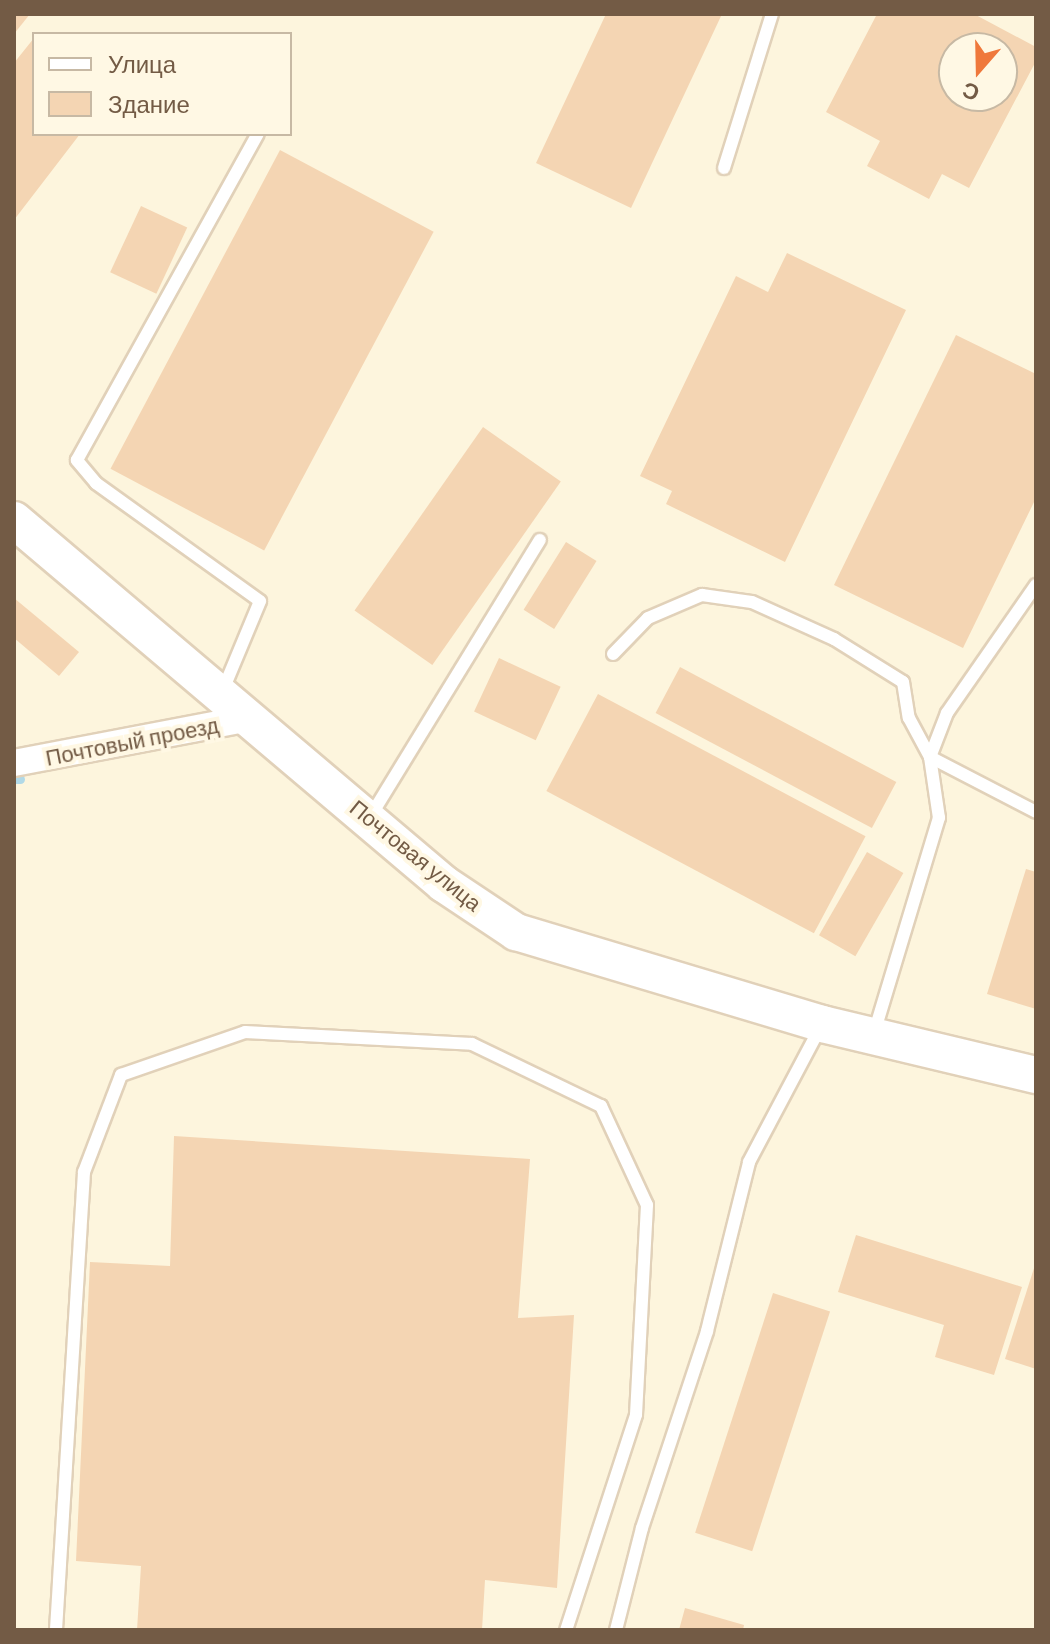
<!DOCTYPE html>
<meta charset="utf-8">
<style>
body{margin:0}
#map{position:relative;width:1050px;height:1644px;overflow:hidden;background:#fdf5dd;font-family:Barlow,sans-serif}
div>[style]{position:absolute}
[style*='--x']{left:calc(var(--x)*1px);top:calc(var(--y)*1px);width:calc(var(--w)*1px);rotate:calc(var(--a)*1deg)}
.stream>*{height:9px;margin:-4.5px;padding:0 4.5px;transform-origin:4.5px;border-radius:4.5px;background:#b1d9e7}
.building>*{inset:0;background:#f4d5b3;transform-origin:0 0}
.roads{filter:drop-shadow(2px 0 #e1d1b9) drop-shadow(-2px 0 #e1d1b9) drop-shadow(0 2px #e1d1b9) drop-shadow(0 -2px #e1d1b9)}
.lane>*{height:12px;margin:-6px;padding:0 6px;transform-origin:6px;border-radius:6px;background:#fff}
.street>*{height:26px;margin:-13px;padding:0 13px;transform-origin:13px;border-radius:13px;background:#fff}
.secondary>*{height:36px;margin:-18px;padding:0 18px;transform-origin:18px;border-radius:18px;background:#fff}
span{translate:-50% -50%;white-space:nowrap;text-align:center;line-height:1.15;-webkit-text-stroke:8px #fff8e4;paint-order:stroke}
.street-label{font-size:22px;color:#735b45}
.frame{position:absolute;inset:0;border:16px solid #735b45;pointer-events:none}
.legend{position:absolute;left:32px;top:32px;width:260px;height:104px;box-sizing:border-box;background:#fff8e4;border:2px solid #c7b9a4;margin:0;padding:10px 14px;list-style:none;font-size:24px;color:#735b45}
.legend li{display:flex;align-items:center;gap:16px;height:40px}
.legend b{width:40px;border:2px solid #c7b9a4}
.north{position:absolute;left:938px;top:32px;width:80px;height:80px;box-sizing:border-box;background:#fff8e4;border:2px solid #c7b9a4;border-radius:50%;rotate:200deg;font-size:22px;font-weight:700;line-height:32px;text-align:center;color:#735b45}
.north::after{content:'';display:block;margin:auto;width:28px;height:36px;background:#ef783b;clip-path:polygon(50% 0,100% 100%,50% 72%,0 100%)}
</style>
<div id="map">
<div class="stream">
<div style="--x:14;--y:779;--w:6;--a:0"></div>
</div>
<div class="building">
<div style="clip-path:polygon(14px 14px,30px 14px,14px 34px)"></div>
<div style="clip-path:polygon(606px 14px,722px 14px,631px 208px,536px 163px)"></div>
<div style="clip-path:polygon(evenodd,877px 14px,974px 14px,1036px 47px,1036px 61px,969px 188px,942px 174px,929px 199px,867px 166px,880px 141px,826px 112px,877px 14px,954px 48px,1002px 48px,1002px 96px,954px 96px,954px 48px)"></div>
<div style="clip-path:polygon(34px 38px,34px 134px,80px 134px,14px 220px,14px 63px)"></div>
<div style="left:280px;top:150px;width:174px;height:361px;rotate:28deg"></div>
<div style="left:141px;top:206px;width:51px;height:73px;rotate:25deg"></div>
<div style="clip-path:polygon(787px 253px,906px 310px,785px 562px,666px 504px,672px 491px,640px 476px,736px 276px,768px 292px)"></div>
<div style="clip-path:polygon(956px 335px,1036px 374px,1036px 498px,963px 648px,834px 585px)"></div>
<div style="left:483px;top:427px;width:95px;height:224px;rotate:35deg"></div>
<div style="left:566px;top:542px;width:36px;height:80px;rotate:32deg"></div>
<div style="clip-path:polygon(14px 598px,79px 652px,59px 676px,14px 638px)"></div>
<div style="left:499px;top:658px;width:68px;height:59px;rotate:25deg"></div>
<div style="left:680px;top:667px;width:245px;height:52px;rotate:28deg"></div>
<div style="left:598px;top:694px;width:303px;height:110px;rotate:28deg"></div>
<div style="left:867px;top:852px;width:42px;height:96px;rotate:30deg"></div>
<div style="clip-path:polygon(1026px 869px,1036px 872px,1036px 1009px,987px 994px)"></div>
<div style="clip-path:polygon(174px 1136px,530px 1159px,518px 1318px,574px 1315px,557px 1588px,485px 1580px,482px 1630px,137px 1630px,141px 1566px,76px 1561px,90px 1262px,170px 1266px)"></div>
<div style="clip-path:polygon(856px 1235px,1022px 1287px,994px 1375px,935px 1357px,944px 1325px,838px 1292px)"></div>
<div style="clip-path:polygon(1035px 1265px,1036px 1265px,1036px 1369px,1005px 1359px)"></div>
<div style="left:773px;top:1293px;width:60px;height:252px;rotate:18deg"></div>
<div style="clip-path:polygon(685px 1608px,744px 1625px,743px 1630px,679px 1630px)"></div>
</div>
<div class="roads">
<div class="lane">
<div style="--x:724;--y:168;--w:161;--a:-72.7"></div>
<div style="--x:613;--y:654;--w:50;--a:-45.8"></div>
<div style="--x:648;--y:618;--w:59;--a:-23.1"></div>
<div style="--x:702;--y:595;--w:50;--a:8"></div>
<div style="--x:752;--y:602;--w:90;--a:24.3"></div>
<div style="--x:834;--y:639;--w:81;--a:31.9"></div>
<div style="--x:903;--y:682;--w:36;--a:81"></div>
<div style="--x:909;--y:718;--w:44;--a:61.7"></div>
<div style="--x:930;--y:757;--w:119;--a:27.4"></div>
<div style="--x:223;--y:690;--w:96;--a:-67.4"></div>
<div style="--x:260;--y:601;--w:202;--a:-144.3"></div>
<div style="--x:96;--y:483;--w:30;--a:-130"></div>
<div style="--x:77;--y:460;--w:373;--a:-61"></div>
<div style="--x:370;--y:817;--w:325;--a:-58.5"></div>
<div style="--x:874;--y:1033;--w:225;--a:-73.2"></div>
<div style="--x:939;--y:818;--w:62;--a:-98.4"></div>
<div style="--x:930;--y:757;--w:47;--a:-68.9"></div>
<div style="--x:947;--y:713;--w:156;--a:-55.2"></div>
<div style="--x:56;--y:1630;--w:459;--a:-86.5"></div>
<div style="--x:84;--y:1172;--w:104;--a:-69.1"></div>
<div style="--x:121;--y:1075;--w:131;--a:-19.1"></div>
<div style="--x:245;--y:1032;--w:227;--a:3"></div>
<div style="--x:472;--y:1044;--w:143;--a:25.7"></div>
<div style="--x:601;--y:1106;--w:109;--a:65.1"></div>
<div style="--x:647;--y:1205;--w:210;--a:93"></div>
<div style="--x:636;--y:1415;--w:226;--a:108"></div>
<div style="--x:616;--y:1630;--w:105;--a:-75.7"></div>
<div style="--x:642;--y:1528;--w:207;--a:-71.7"></div>
<div style="--x:707;--y:1331;--w:174;--a:-76"></div>
<div style="--x:749;--y:1162;--w:154;--a:-62.1"></div>
</div>
<div class="street">
<div style="--x:14;--y:763;--w:240;--a:-10.8"></div>
</div>
<div class="secondary">
<div style="--x:14;--y:520;--w:563;--a:40.25"></div>
<div style="--x:444;--y:884;--w:87;--a:33.7"></div>
<div style="--x:516;--y:932;--w:320;--a:16.7"></div>
<div style="--x:822;--y:1024;--w:220;--a:13.4"></div>
</div>
</div>
<div class="street-label">
<span style="left:132px;top:741px;rotate:-11deg">Почтовый проезд</span>
<span style="left:416px;top:855px;rotate:39deg">Почтовая улица</span>
</div>
<div class="frame"></div>
<ul class="legend">
<li><b style="height:10px;background:#fff"></b>Улица</li>
<li><b style="height:22px;background:#f4d5b3"></b>Здание</li>
</ul>
<div class="north">С</div>
</div>
